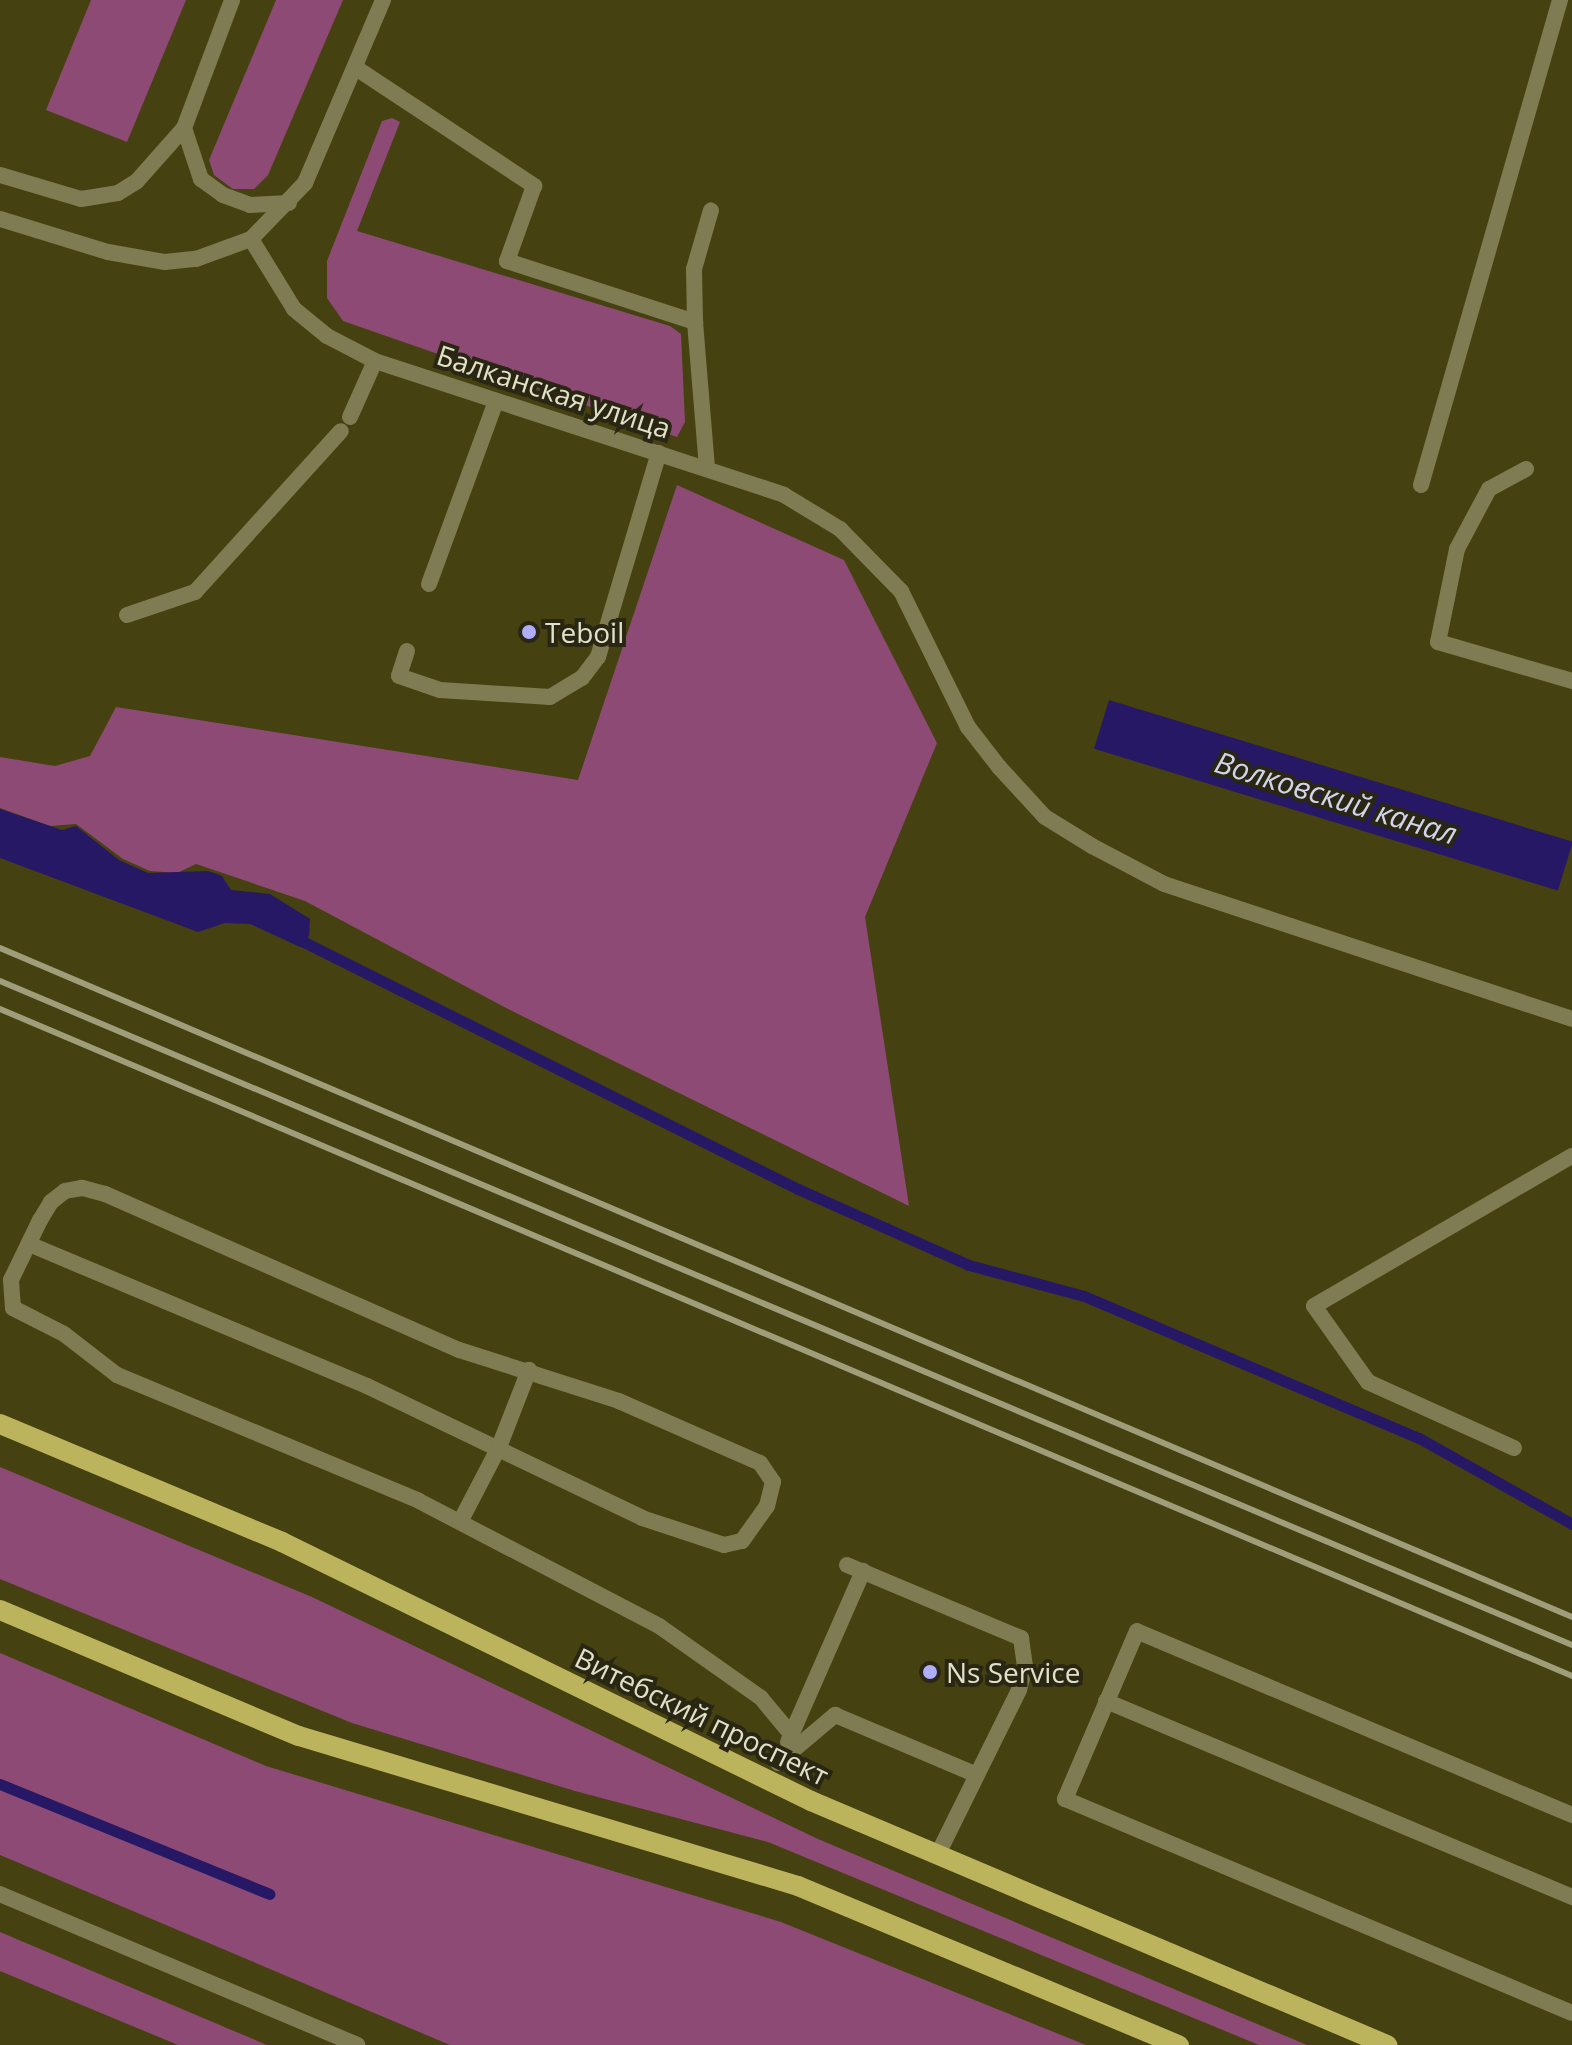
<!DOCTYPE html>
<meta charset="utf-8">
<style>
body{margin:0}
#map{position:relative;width:1572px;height:2045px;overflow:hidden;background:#464110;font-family:"Open Sans",sans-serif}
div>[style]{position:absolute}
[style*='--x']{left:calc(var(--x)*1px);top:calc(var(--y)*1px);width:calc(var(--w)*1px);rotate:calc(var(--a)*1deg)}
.green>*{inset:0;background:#8d4a74}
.water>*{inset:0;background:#271866;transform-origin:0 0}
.stream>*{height:11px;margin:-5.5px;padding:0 5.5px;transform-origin:5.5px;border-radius:5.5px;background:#271866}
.service>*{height:16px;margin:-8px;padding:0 8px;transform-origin:8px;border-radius:8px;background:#7f7b52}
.minor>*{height:16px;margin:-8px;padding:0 8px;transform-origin:8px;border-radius:8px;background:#7f7b52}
.tertiary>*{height:16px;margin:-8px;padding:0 8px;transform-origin:8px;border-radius:8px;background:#7f7b52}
.primary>*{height:20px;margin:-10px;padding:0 10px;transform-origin:10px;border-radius:10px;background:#bcb35d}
.rail>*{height:6px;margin:-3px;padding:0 3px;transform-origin:3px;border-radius:3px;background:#a09d7a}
.dots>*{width:22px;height:22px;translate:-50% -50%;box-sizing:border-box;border:4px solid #292713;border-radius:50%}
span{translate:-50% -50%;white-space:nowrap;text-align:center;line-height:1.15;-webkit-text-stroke:8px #292713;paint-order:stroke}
.street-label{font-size:28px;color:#e2e0c7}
.poi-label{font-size:28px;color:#e2e0c7}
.left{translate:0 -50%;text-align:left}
.water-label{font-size:30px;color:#d3d4eb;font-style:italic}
</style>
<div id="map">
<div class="green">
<div style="clip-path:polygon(91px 0,186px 0,127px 142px,46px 110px)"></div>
<div style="clip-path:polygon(276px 0,343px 0,268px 175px,254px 189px,233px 189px,214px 175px,209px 160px)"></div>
<div style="clip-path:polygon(392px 118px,400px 122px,357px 231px,670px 326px,681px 334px,685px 422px,677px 437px,343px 321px,327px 298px,327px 261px,382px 121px)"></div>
<div style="clip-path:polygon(677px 485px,844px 560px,937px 743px,865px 917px,909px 1206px,514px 1012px,305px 901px,196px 864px,177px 873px,150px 871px,123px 859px,76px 824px,50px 826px,0 808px,0 757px,55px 766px,90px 756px,116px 707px,578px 780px)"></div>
<div style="clip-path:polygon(0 1467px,312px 1597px,818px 1839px,1307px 2045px,1259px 2045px,768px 1842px,575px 1791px,352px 1723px,0 1579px)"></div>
<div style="clip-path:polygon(0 1653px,266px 1766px,781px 1922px,1086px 2045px,450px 2045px,0 1855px)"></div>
<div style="clip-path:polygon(0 1932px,267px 2045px,178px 2045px,0 1971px)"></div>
</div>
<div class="water">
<div style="left:1109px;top:700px;width:485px;height:51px;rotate:17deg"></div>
<div style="clip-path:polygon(0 809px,62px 830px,76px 826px,119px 860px,148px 873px,208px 871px,222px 876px,231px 890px,270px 894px,310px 919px,309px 936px,300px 947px,250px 924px,225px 923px,198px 932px,0 858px)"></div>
</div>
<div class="stream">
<div style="--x:292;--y:936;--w:566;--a:26.57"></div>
<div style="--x:798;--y:1189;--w:187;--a:24"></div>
<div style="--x:969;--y:1265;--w:119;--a:15.1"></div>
<div style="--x:1084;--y:1296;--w:364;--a:23"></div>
<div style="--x:1419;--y:1438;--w:176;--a:29.3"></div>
<div style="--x:0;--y:1784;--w:291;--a:22.2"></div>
</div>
<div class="service">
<div style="--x:356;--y:68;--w:214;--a:33.5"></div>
<div style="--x:534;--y:186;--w:80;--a:109.8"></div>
<div style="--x:507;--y:261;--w:198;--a:18"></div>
<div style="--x:695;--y:322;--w:53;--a:-91.1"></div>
<div style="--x:694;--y:269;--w:61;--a:-73.9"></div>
<div style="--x:695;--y:322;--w:146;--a:85.3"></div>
<div style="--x:350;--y:417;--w:61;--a:-65.9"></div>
<div style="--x:1526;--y:469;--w:42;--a:151.6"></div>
<div style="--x:1489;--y:489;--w:68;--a:118.1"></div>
<div style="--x:1457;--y:549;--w:95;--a:101.5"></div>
<div style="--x:1438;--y:642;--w:140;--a:16.2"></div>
<div style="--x:1421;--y:485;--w:505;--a:-74.01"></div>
<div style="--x:429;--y:584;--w:195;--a:-69.9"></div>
<div style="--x:127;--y:615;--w:72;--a:-18.7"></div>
<div style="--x:195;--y:592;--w:217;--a:-47.8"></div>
<div style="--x:407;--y:651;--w:26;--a:108"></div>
<div style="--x:399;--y:676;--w:43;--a:18.9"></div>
<div style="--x:440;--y:690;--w:110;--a:3.6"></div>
<div style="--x:550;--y:697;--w:37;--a:-31"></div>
<div style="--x:582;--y:678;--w:26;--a:-53"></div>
<div style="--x:598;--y:657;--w:213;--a:-73.4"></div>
<div style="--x:29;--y:1244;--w:367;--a:22.8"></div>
<div style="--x:367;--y:1386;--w:305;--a:25.6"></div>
<div style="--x:642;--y:1518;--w:86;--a:18.2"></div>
<div style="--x:724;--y:1545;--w:18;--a:-13"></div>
<div style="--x:742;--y:1541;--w:43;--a:-54.5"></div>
<div style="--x:767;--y:1506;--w:25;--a:-76"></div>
<div style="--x:773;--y:1482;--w:23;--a:-124"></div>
<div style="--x:760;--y:1463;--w:154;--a:-156.3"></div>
<div style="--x:619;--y:1401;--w:168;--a:-162.3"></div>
<div style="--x:459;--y:1350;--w:387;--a:-156.2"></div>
<div style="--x:105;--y:1194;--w:24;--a:-165"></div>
<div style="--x:82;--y:1188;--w:17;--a:170"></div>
<div style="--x:65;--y:1191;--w:18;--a:142"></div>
<div style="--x:51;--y:1202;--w:21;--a:121"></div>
<div style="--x:40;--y:1220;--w:67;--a:115.8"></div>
<div style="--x:11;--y:1280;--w:28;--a:86"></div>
<div style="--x:13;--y:1308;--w:57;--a:27"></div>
<div style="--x:64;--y:1334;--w:67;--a:37.7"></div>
<div style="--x:117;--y:1375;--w:327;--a:22.6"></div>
<div style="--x:419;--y:1501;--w:271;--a:27.5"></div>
<div style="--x:659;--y:1626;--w:125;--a:35.2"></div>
<div style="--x:761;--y:1698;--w:47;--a:50.2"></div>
<div style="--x:1514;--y:1448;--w:160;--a:-155.7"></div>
<div style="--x:1368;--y:1382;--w:93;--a:-125.4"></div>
<div style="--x:1314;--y:1306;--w:298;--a:-30.2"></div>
<div style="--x:460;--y:1522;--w:85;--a:-62.5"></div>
<div style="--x:499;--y:1447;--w:83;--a:-68.7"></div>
<div style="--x:847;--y:1565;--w:189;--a:22.8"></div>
<div style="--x:1021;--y:1638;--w:28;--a:82"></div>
<div style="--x:1025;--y:1666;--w:25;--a:104"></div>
<div style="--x:1019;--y:1690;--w:185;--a:116.3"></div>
<div style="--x:1106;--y:1701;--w:506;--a:22.81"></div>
<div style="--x:788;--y:1742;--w:187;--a:-66.3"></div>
<div style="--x:778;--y:1763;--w:75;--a:-40.1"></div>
<div style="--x:835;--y:1715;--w:154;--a:22.9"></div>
<div style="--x:1572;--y:1815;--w:472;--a:-157.1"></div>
<div style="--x:1137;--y:1631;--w:183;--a:113.2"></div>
<div style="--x:1065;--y:1799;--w:550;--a:22.88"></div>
</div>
<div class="minor">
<div style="--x:251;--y:239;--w:82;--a:58.4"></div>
<div style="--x:294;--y:309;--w:43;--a:39.3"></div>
<div style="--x:327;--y:336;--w:54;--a:27.5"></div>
<div style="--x:375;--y:361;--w:430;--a:18.1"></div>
<div style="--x:784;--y:495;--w:66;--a:31.3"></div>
<div style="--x:840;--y:529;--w:87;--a:45.5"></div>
<div style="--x:901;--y:591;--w:152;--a:63.8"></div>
<div style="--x:968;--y:727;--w:51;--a:52.2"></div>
<div style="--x:999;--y:767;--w:68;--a:47.4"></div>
<div style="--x:1045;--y:817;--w:55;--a:31.7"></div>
<div style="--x:1092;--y:846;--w:81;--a:27.8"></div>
<div style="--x:1164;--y:884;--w:430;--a:18.3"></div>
<div style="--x:0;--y:1894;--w:388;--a:22.9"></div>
</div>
<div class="tertiary">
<div style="--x:184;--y:128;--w:54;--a:71.6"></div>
<div style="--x:201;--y:179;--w:27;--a:36"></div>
<div style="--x:223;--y:195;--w:29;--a:20"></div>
<div style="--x:250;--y:205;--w:39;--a:-3"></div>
<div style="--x:0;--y:175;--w:84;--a:16.5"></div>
<div style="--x:81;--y:199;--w:37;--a:-9"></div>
<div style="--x:118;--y:193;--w:22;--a:-32"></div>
<div style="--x:137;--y:181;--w:71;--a:-48.4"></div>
<div style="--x:184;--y:128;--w:137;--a:-69.4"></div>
<div style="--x:0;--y:219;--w:113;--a:17"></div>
<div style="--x:108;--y:252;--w:58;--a:10"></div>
<div style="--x:165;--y:262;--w:31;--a:-6"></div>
<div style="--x:196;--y:259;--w:59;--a:-20"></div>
<div style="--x:251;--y:239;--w:78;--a:-46"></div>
<div style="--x:305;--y:183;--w:199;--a:-66.9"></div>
</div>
<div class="primary">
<div style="--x:0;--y:1424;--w:306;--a:22.7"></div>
<div style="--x:282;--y:1542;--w:589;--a:26.09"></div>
<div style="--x:811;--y:1801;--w:626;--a:22.96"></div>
<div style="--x:0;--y:1610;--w:324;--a:22.9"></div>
<div style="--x:299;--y:1736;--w:521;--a:16.73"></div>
<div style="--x:798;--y:1886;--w:413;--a:22.7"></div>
</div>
<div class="rail">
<div style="--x:0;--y:948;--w:1708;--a:23.05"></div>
<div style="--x:0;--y:981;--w:1706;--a:22.9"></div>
<div style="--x:0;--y:1009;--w:1708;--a:22.99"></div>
</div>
<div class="dots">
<div style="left:529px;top:632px;background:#aeaefb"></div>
<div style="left:930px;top:1672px;background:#aeaefb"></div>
</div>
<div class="street-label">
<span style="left:554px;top:391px;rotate:18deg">Балканская улица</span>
<span style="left:702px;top:1716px;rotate:26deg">Витебский проспект</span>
</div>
<div class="poi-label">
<span class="left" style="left:545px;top:632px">Teboil</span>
<span class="left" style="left:946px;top:1672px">Ns Service</span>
</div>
<div class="water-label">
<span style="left:1336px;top:798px;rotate:17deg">Волковский канал</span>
</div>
</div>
